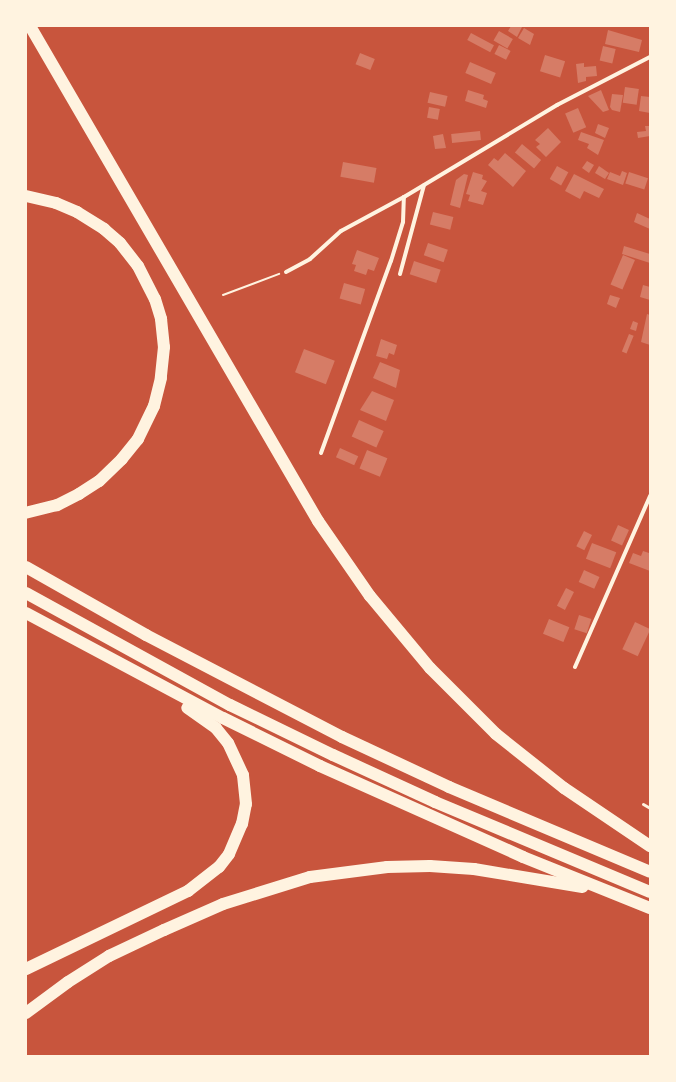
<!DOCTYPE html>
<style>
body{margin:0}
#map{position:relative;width:676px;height:1082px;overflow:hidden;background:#c8553d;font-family:"Work Sans",sans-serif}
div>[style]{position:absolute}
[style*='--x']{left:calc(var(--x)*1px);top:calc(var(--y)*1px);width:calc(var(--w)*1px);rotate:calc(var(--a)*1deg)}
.building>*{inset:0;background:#d67c66;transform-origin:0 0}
.path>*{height:2px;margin:-1px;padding:0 1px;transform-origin:1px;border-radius:1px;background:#fff3e0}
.service>*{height:3px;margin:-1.5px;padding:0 1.5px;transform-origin:1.5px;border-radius:1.5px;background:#fff3e0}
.minor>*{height:4px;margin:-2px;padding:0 2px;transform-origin:2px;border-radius:2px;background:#fff3e0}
.motorway>*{height:12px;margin:-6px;padding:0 6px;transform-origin:6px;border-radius:6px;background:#fff3e0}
span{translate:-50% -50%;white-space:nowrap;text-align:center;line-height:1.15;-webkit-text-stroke:4px #fff3e0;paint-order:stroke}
.frame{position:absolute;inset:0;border:27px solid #fff3e0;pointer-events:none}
</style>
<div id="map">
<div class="building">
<div style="clip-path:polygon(511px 26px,522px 27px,517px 37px,508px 31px)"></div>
<div style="clip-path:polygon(524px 28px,534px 34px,530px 45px,518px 38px)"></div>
<div style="clip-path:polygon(608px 30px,642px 40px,639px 52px,605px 44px)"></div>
<div style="left:499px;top:31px;width:16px;height:11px;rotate:30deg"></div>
<div style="left:471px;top:33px;width:26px;height:8px;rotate:28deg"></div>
<div style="left:499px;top:45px;width:13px;height:10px;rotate:27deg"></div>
<div style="left:603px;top:46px;width:13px;height:15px;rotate:13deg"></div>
<div style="left:360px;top:53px;width:16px;height:12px;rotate:22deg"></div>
<div style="left:545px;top:55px;width:21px;height:17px;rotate:17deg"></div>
<div style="left:470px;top:62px;width:28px;height:12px;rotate:23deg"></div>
<div style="clip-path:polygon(584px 63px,584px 67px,596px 66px,597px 76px,586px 77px,586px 81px,578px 83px,576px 64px)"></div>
<div style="left:625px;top:87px;width:14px;height:16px;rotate:8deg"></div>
<div style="clip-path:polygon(468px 90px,484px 95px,483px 99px,488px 101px,486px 108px,465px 101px)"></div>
<div style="clip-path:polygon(601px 90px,609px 110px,603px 112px,588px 96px)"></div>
<div style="left:430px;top:92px;width:18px;height:11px;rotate:13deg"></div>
<div style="clip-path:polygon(612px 94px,623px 95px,620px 112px,612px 110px,610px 107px)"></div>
<div style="clip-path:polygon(641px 96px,650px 97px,650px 113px,639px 111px)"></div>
<div style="left:429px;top:107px;width:11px;height:11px;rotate:10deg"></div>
<div style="left:578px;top:108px;width:21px;height:14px;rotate:67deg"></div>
<div style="clip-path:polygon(598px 124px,609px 128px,605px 138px,595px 133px)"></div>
<div style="clip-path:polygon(645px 126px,650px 126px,650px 136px,638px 138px,637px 132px,646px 131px)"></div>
<div style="clip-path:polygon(548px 128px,561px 142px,546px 157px,536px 147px,540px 144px,535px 140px)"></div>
<div style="left:480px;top:131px;width:9px;height:29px;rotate:84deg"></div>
<div style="clip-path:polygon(581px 132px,604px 140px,598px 155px,587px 148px,589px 144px,578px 140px)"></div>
<div style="clip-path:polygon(443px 134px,446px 148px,435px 149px,433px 136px)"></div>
<div style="left:522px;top:144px;width:25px;height:11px;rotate:40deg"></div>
<div style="clip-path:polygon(505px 153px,526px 171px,513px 187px,488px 165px,494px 158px,498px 161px)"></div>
<div style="clip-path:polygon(587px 161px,594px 165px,589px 173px,582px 168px)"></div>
<div style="left:343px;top:162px;width:34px;height:15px;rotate:10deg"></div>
<div style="left:557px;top:166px;width:13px;height:15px;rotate:29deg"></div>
<div style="clip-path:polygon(599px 166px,609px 173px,605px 179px,595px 173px)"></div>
<div style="clip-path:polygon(622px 171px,627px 173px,623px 185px,607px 179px,610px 172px,620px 176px)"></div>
<div style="clip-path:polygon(473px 172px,483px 175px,482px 179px,487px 181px,481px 191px,487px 193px,483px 205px,468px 201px,470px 195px,466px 194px)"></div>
<div style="left:629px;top:172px;width:20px;height:12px;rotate:18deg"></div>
<div style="clip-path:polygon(464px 174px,468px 175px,460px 208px,450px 205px,456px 180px)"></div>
<div style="clip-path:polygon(574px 174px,604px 189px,599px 198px,584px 191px,580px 199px,565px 191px)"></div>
<div style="left:433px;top:212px;width:21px;height:13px;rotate:14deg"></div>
<div style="clip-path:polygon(637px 213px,650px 219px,650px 229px,634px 222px)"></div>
<div style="left:428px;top:243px;width:21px;height:13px;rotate:19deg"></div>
<div style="clip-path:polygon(624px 246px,650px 254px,650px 263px,622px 254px)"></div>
<div style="clip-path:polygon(357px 250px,379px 258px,374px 271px,368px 269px,366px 275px,354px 271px,356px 265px,352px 264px)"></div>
<div style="left:623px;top:255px;width:13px;height:32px;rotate:23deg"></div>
<div style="left:414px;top:261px;width:28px;height:14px;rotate:18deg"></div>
<div style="left:344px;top:283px;width:22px;height:16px;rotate:16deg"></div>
<div style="clip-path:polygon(643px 285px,650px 287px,650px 300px,640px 297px)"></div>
<div style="clip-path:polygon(610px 295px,620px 298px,616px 308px,607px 304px)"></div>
<div style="clip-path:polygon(647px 314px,650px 315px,650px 345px,641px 342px)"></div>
<div style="clip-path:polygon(633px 321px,638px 323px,636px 331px,630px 329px)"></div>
<div style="left:629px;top:334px;width:5px;height:19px;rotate:22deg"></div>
<div style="clip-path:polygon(381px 339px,397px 345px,394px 355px,389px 353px,387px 359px,376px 356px)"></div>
<div style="left:304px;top:349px;width:33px;height:25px;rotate:21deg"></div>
<div style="clip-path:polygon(380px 362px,400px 370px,396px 388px,373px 378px)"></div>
<div style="clip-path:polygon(372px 391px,394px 400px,386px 421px,360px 410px)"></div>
<div style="left:359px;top:420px;width:27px;height:18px;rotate:24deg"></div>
<div style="left:340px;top:448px;width:20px;height:10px;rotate:24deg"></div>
<div style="left:367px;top:450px;width:22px;height:20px;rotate:22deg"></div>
<div style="left:618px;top:525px;width:12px;height:17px;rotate:24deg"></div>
<div style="left:584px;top:531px;width:9px;height:17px;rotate:27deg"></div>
<div style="left:592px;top:543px;width:26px;height:17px;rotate:21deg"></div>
<div style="clip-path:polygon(650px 550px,650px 571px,629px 563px,633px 553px,641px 556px,643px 551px,649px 553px)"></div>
<div style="left:584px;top:570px;width:17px;height:13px;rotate:24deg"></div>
<div style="left:566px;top:588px;width:9px;height:20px;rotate:27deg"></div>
<div style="left:579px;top:615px;width:13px;height:15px;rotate:18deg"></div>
<div style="left:549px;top:619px;width:22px;height:16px;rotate:22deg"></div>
<div style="left:635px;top:622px;width:17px;height:30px;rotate:25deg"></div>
</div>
<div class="path">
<div style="--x:223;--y:295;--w:60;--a:-20.6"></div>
</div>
<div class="service">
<div style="--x:643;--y:804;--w:8;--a:30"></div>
</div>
<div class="minor">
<div style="--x:286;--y:272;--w:27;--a:-28"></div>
<div style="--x:310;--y:259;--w:42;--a:-42.1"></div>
<div style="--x:341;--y:231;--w:72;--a:-28.4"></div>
<div style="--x:404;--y:197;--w:179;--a:-31"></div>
<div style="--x:557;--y:105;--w:105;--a:-27.3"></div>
<div style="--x:400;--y:274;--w:92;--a:-74.9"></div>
<div style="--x:321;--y:453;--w:204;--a:-70"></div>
<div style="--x:391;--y:261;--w:41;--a:-72.9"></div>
<div style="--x:403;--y:222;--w:25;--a:-88"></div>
<div style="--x:575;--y:667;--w:187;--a:-66.3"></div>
</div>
<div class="motorway">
<div style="--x:30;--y:26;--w:573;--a:59.81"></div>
<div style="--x:318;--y:521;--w:91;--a:55.3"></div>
<div style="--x:370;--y:596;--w:94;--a:50.2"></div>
<div style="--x:430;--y:668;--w:93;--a:45"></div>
<div style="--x:496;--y:734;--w:87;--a:38.5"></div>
<div style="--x:564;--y:788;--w:104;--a:34"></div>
<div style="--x:26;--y:196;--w:31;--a:13"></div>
<div style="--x:56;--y:203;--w:23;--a:23"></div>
<div style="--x:77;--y:212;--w:32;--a:32"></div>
<div style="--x:104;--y:229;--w:21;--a:41"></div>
<div style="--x:120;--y:243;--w:29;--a:52"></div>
<div style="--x:138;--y:266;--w:37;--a:63"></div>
<div style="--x:155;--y:299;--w:21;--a:73"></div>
<div style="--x:161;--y:319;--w:28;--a:84"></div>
<div style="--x:164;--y:347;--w:31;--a:96"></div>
<div style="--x:161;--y:378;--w:29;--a:104"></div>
<div style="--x:154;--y:406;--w:37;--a:116"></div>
<div style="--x:138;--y:439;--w:26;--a:129"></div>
<div style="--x:122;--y:459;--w:32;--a:136"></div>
<div style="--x:99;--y:481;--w:24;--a:147"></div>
<div style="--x:79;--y:494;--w:25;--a:153"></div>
<div style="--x:57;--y:505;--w:32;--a:166"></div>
<div style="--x:26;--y:567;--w:138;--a:29.5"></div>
<div style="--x:146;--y:635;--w:221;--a:27.5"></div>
<div style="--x:342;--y:737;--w:118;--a:25"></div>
<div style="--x:449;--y:787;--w:218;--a:22.9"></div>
<div style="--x:26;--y:593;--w:233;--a:28.8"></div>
<div style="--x:230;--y:705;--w:114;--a:25.9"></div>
<div style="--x:333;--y:755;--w:112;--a:24.7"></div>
<div style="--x:435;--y:802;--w:233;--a:22.7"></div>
<div style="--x:26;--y:613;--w:223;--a:28.1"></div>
<div style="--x:223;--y:718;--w:108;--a:26.3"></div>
<div style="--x:320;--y:766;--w:222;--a:24.1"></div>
<div style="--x:523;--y:857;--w:137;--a:21.9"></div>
<div style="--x:26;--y:969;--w:180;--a:-25.7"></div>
<div style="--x:188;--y:891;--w:39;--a:-38"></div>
<div style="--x:219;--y:867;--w:16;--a:-52"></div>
<div style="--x:229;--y:854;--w:33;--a:-67"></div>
<div style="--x:242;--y:824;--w:20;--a:-79"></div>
<div style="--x:246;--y:804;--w:29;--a:-96"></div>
<div style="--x:243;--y:775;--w:35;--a:-115"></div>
<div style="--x:228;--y:743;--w:19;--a:-129"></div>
<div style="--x:216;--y:728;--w:35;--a:-145"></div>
<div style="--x:26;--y:1013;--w:52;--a:-36.4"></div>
<div style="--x:68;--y:982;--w:49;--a:-32.4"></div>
<div style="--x:109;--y:956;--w:61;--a:-25.3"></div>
<div style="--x:164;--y:930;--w:64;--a:-23.8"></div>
<div style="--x:223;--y:904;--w:91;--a:-17.2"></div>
<div style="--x:310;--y:877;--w:78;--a:-7.4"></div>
<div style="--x:387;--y:867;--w:43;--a:-1.3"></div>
<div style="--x:430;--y:866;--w:44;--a:3.9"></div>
<div style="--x:474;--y:869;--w:110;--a:9.4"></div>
</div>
<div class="frame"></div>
</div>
